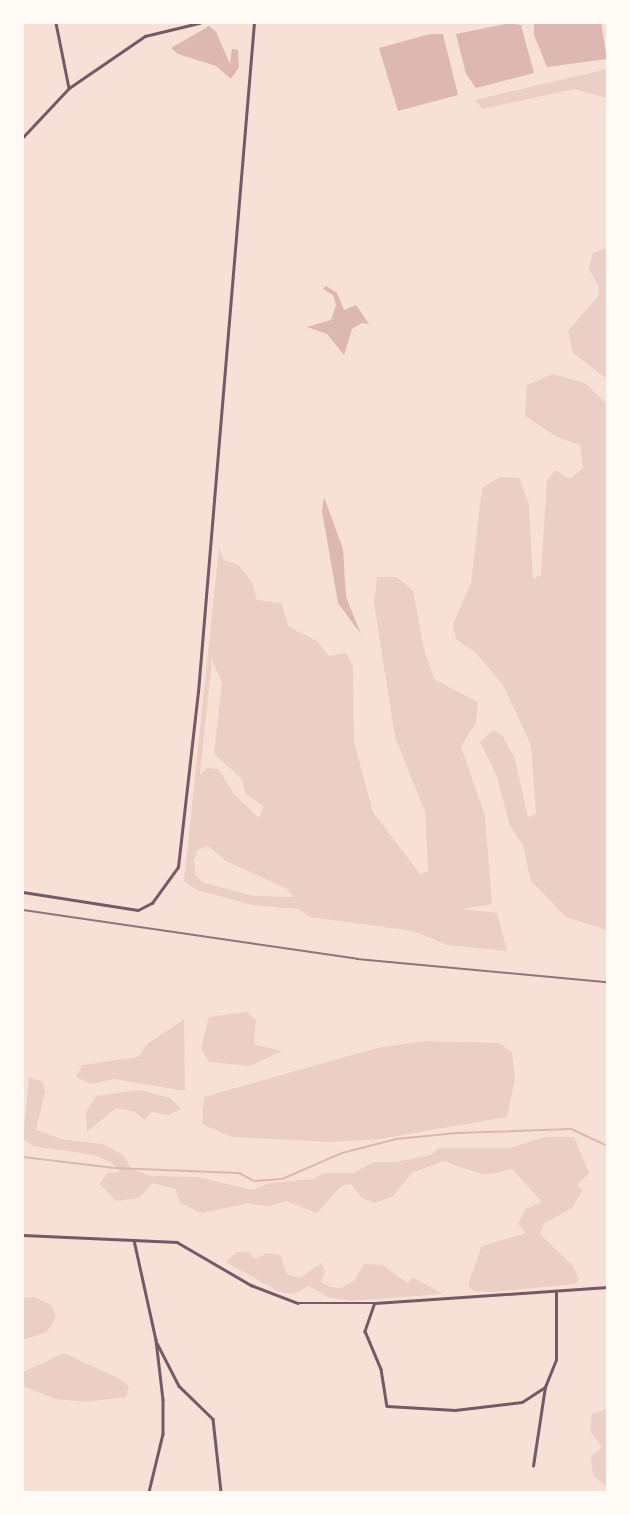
<!DOCTYPE html>
<style>
body{margin:0}
#map{position:relative;width:630px;height:1515px;overflow:hidden;background:#f7e1d7;font-family:"Golos Text",sans-serif}
div>[style]{position:absolute}
[style*='--x']{left:calc(var(--x)*1px);top:calc(var(--y)*1px);width:calc(var(--w)*1px);rotate:calc(var(--a)*1deg)}
.green>*{inset:0;background:#ebcfc5}
.water>*{inset:0;background:#dcb8b0}
.stream>*{height:2px;margin:-1px;padding:0 1px;transform-origin:1px;border-radius:1px;background:#dcb8b0}
.minor>*{height:2.5px;margin:-1.25px;padding:0 1.25px;transform-origin:1.25px;border-radius:1.25px;background:#755966}
.rail>*{height:2px;margin:-1px;padding:0 1px;transform-origin:1px;border-radius:1px;background:#8f747c}
span{translate:-50% -50%;white-space:nowrap;text-align:center;line-height:1.15;-webkit-text-stroke:5px #fffaf5;paint-order:stroke}
.frame{position:absolute;inset:0;border:24px solid #fffaf5;pointer-events:none}
</style>
<div id="map">
<div class="green">
<div style="clip-path:polygon(607px 69px,607px 98px,574px 89px,483px 109px,475px 100px)"></div>
<div style="clip-path:polygon(607px 248px,607px 379px,573px 353px,568px 331px,598px 296px,599px 287px,589px 269px,593px 253px)"></div>
<div style="clip-path:polygon(553px 374px,585px 383px,607px 404px,607px 930px,566px 917px,531px 881px,523px 845px,510px 826px,496px 774px,480px 742px,493px 730px,502px 735px,514px 756px,528px 817px,536px 814px,531px 745px,503px 685px,476px 653px,456px 639px,453px 624px,471px 583px,482px 488px,500px 477px,519px 478px,529px 504px,533px 579px,541px 575px,547px 480px,556px 470px,570px 479px,583px 468px,580px 445px,557px 437px,525px 416px,527px 385px)"></div>
<div style="clip-path:polygon(evenodd,219px 547px,224px 560px,238px 565px,252px 582px,257px 600px,281px 603px,289px 627px,317px 641px,329px 656px,346px 653px,353px 666px,354px 742px,373px 812px,420px 874px,428px 871px,425px 812px,395px 737px,374px 603px,377px 577px,397px 577px,413px 591px,425px 653px,435px 680px,478px 702px,476px 723px,461px 746px,485px 816px,492px 904px,463px 909px,497px 913px,507px 951px,447px 945px,413px 931px,310px 917px,299px 909px,252px 905px,197px 890px,184px 881px,219px 547px,212px 659px,222px 683px,214px 754px,242px 779px,246px 795px,264px 806px,259px 818px,234px 794px,218px 769px,207px 768px,200px 775px,212px 659px,219px 547px,208px 846px,226px 861px,287px 889px,293px 897px,254px 896px,204px 883px,196px 876px,194px 860px,198px 850px,208px 846px)"></div>
<div style="clip-path:polygon(247px 1012px,256px 1020px,254px 1044px,282px 1051px,250px 1066px,209px 1062px,201px 1049px,209px 1017px)"></div>
<div style="clip-path:polygon(184px 1019px,185px 1091px,114px 1079px,91px 1084px,76px 1077px,82px 1065px,138px 1057px,147px 1044px)"></div>
<div style="clip-path:polygon(425px 1041px,498px 1043px,512px 1052px,515px 1079px,507px 1117px,380px 1139px,330px 1142px,232px 1137px,202px 1124px,204px 1097px,377px 1048px)"></div>
<div style="clip-path:polygon(29px 1077px,43px 1082px,45px 1092px,36px 1130px,65px 1140px,104px 1144px,123px 1155px,131px 1168px,150px 1176px,197px 1177px,253px 1190px,270px 1183px,314px 1179px,324px 1173px,353px 1173px,374px 1162px,395px 1162px,431px 1155px,439px 1148px,510px 1148px,545px 1137px,574px 1137px,589px 1173px,577px 1185px,583px 1190px,572px 1208px,544px 1224px,540px 1234px,573px 1266px,579px 1279px,576px 1284px,492px 1292px,473px 1291px,468px 1284px,482px 1246px,526px 1233px,518px 1224px,525px 1209px,542px 1202px,512px 1169px,484px 1175px,443px 1161px,412px 1173px,392px 1197px,375px 1203px,362px 1198px,351px 1184px,341px 1186px,317px 1213px,286px 1201px,267px 1207px,250px 1203px,202px 1213px,180px 1203px,175px 1189px,153px 1183px,139px 1198px,116px 1201px,100px 1184px,107px 1173px,120px 1172px,112px 1163px,94px 1155px,33px 1146px,23px 1139px)"></div>
<div style="clip-path:polygon(139px 1090px,170px 1098px,181px 1109px,168px 1115px,152px 1112px,144px 1120px,135px 1112px,116px 1108px,87px 1132px,86px 1112px,96px 1096px)"></div>
<div style="clip-path:polygon(237px 1252px,248px 1252px,255px 1259px,267px 1253px,280px 1255px,287px 1274px,300px 1278px,321px 1263px,325px 1271px,321px 1282px,330px 1287px,341px 1288px,354px 1281px,364px 1264px,382px 1265px,408px 1283px,412px 1277px,443px 1294px,351px 1301px,328px 1297px,309px 1286px,292px 1294px,279px 1292px,226px 1262px)"></div>
<div style="clip-path:polygon(35px 1297px,52px 1306px,56px 1317px,47px 1332px,23px 1340px,23px 1298px)"></div>
<div style="clip-path:polygon(64px 1353px,120px 1379px,129px 1386px,126px 1397px,86px 1402px,55px 1399px,23px 1386px,23px 1372px)"></div>
<div style="clip-path:polygon(607px 1409px,607px 1486px,593px 1476px,591px 1457px,602px 1447px,590px 1431px,592px 1414px)"></div>
</div>
<div class="water">
<div style="clip-path:polygon(510px 23px,521px 25px,534px 73px,476px 88px,466px 74px,456px 34px)"></div>
<div style="clip-path:polygon(534px 23px,601px 23px,607px 59px,547px 67px,534px 35px)"></div>
<div style="clip-path:polygon(209px 26px,216px 32px,230px 64px,232px 49px,238px 50px,239px 67px,231px 79px,216px 66px,178px 54px,171px 48px)"></div>
<div style="clip-path:polygon(430px 34px,443px 34px,458px 95px,398px 111px,379px 48px)"></div>
<div style="clip-path:polygon(326px 286px,337px 293px,344px 310px,356px 305px,369px 324px,362px 323px,352px 329px,344px 355px,327px 334px,307px 327px,331px 320px,336px 305px,333px 295px,323px 289px)"></div>
<div style="clip-path:polygon(324px 497px,343px 549px,346px 597px,361px 634px,338px 603px,322px 511px)"></div>
</div>
<div class="stream">
<div style="--x:23;--y:1157;--w:92;--a:6.9"></div>
<div style="--x:114;--y:1168;--w:125;--a:2.3"></div>
<div style="--x:239;--y:1173;--w:17;--a:28"></div>
<div style="--x:254;--y:1181;--w:28;--a:-4"></div>
<div style="--x:282;--y:1179;--w:65;--a:-23.4"></div>
<div style="--x:342;--y:1153;--w:56;--a:-14.5"></div>
<div style="--x:396;--y:1139;--w:61;--a:-5.6"></div>
<div style="--x:457;--y:1133;--w:114;--a:-2"></div>
<div style="--x:571;--y:1129;--w:40;--a:25"></div>
</div>
<div class="minor">
<div style="--x:56;--y:23;--w:66;--a:78.7"></div>
<div style="--x:23;--y:137;--w:67;--a:-46.8"></div>
<div style="--x:69;--y:88;--w:92;--a:-34.4"></div>
<div style="--x:145;--y:36;--w:56;--a:-13.5"></div>
<div style="--x:23;--y:892;--w:116;--a:8.9"></div>
<div style="--x:138;--y:910;--w:16;--a:-27"></div>
<div style="--x:152;--y:903;--w:44;--a:-54.2"></div>
<div style="--x:178;--y:867;--w:176;--a:-83.5"></div>
<div style="--x:198;--y:692;--w:671;--a:-85.22"></div>
<div style="--x:23;--y:1235;--w:154;--a:2.6"></div>
<div style="--x:177;--y:1242;--w:86;--a:30.2"></div>
<div style="--x:251;--y:1285;--w:50;--a:21"></div>
<div style="--x:298;--y:1303;--w:77;--a:0"></div>
<div style="--x:375;--y:1303;--w:233;--a:-3.9"></div>
<div style="--x:134;--y:1240;--w:102;--a:77.6"></div>
<div style="--x:156;--y:1340;--w:60;--a:83.3"></div>
<div style="--x:163;--y:1400;--w:34;--a:90"></div>
<div style="--x:163;--y:1434;--w:60;--a:103.6"></div>
<div style="--x:374;--y:1305;--w:28;--a:109"></div>
<div style="--x:365;--y:1331;--w:41;--a:67.2"></div>
<div style="--x:381;--y:1369;--w:37;--a:81"></div>
<div style="--x:387;--y:1406;--w:68;--a:3.4"></div>
<div style="--x:455;--y:1410;--w:67;--a:-6.8"></div>
<div style="--x:522;--y:1402;--w:27;--a:-33"></div>
<div style="--x:545;--y:1387;--w:29;--a:-68"></div>
<div style="--x:556;--y:1360;--w:68;--a:-90"></div>
<div style="--x:157;--y:1343;--w:48;--a:62.9"></div>
<div style="--x:179;--y:1386;--w:47;--a:44.1"></div>
<div style="--x:213;--y:1419;--w:73;--a:83.7"></div>
<div style="--x:533;--y:1466;--w:80;--a:-81.4"></div>
</div>
<div class="rail">
<div style="--x:23;--y:910;--w:338;--a:8.3"></div>
<div style="--x:357;--y:959;--w:251;--a:5.3"></div>
</div>
<div class="frame"></div>
</div>
